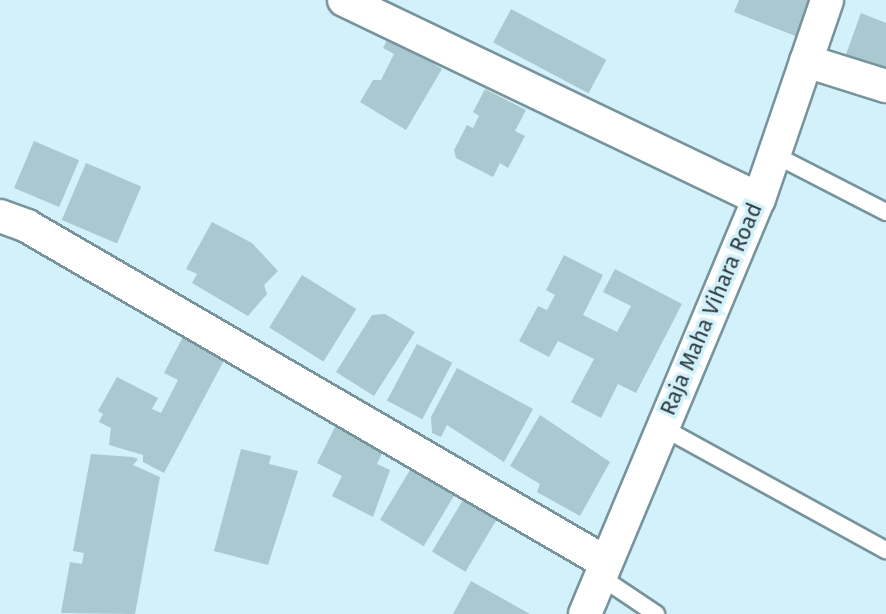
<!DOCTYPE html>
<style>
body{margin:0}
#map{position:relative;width:886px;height:614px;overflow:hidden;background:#d2f1fa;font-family:"Fira Sans",sans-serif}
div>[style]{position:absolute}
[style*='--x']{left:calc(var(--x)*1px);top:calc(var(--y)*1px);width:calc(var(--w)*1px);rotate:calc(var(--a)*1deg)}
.building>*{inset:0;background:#a9c8d0;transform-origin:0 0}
.roads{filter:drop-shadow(2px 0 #77949c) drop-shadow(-2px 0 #77949c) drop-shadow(0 2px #77949c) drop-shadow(0 -2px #77949c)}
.lane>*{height:16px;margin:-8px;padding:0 8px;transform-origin:8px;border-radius:8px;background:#fff}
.street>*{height:32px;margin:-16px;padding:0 16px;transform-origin:16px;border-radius:16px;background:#fff}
span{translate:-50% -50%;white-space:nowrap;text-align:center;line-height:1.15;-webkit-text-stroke:7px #d2f1fa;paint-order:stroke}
.street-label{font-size:22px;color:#2f3b3f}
</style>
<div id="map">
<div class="building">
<div style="clip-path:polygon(739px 0,812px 0,798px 37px,734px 12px)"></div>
<div style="left:511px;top:9px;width:108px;height:38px;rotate:28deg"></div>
<div style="clip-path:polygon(861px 13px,886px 23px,886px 75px,844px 60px)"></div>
<div style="clip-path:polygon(390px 34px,441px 58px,434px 64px,442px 69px,406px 130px,360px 102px,373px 80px,381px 80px,394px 54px,383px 48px)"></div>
<div style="clip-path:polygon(485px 89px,526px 110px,515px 131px,525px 136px,508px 168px,500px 163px,493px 177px,456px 158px,454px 150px,467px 125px,473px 128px,479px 116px,473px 112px)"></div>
<div style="left:34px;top:141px;width:49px;height:51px;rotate:23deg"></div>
<div style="left:86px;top:163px;width:60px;height:62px;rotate:23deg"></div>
<div style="clip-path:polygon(212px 222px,252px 243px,278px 271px,264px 285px,267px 294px,248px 316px,192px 283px,197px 274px,186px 269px)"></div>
<div style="clip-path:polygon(564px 255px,603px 275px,583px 315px,617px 332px,631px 306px,603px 292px,615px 269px,682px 304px,636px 393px,618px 384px,601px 418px,571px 402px,594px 359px,558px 341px,549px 357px,519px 341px,538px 306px,547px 310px,555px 295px,546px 290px)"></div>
<div style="left:302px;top:275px;width:64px;height:62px;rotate:32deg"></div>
<div style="clip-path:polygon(385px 314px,415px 332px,374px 396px,336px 372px,372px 315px)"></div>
<div style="clip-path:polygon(186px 331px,228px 353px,164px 473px,143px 462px,143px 455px,109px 445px,111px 428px,99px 422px,103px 414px,98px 411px,117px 377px,158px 398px,152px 409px,161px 413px,178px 380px,164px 373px)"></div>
<div style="left:417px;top:344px;width:40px;height:64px;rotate:28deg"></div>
<div style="clip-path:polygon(457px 368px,533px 409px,504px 462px,447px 425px,441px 437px,432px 433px,431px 417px)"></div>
<div style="clip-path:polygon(540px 415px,610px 462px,580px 516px,537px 492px,540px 484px,510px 466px)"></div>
<div style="clip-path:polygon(337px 423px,385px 447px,377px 464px,390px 470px,373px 517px,332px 496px,342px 476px,317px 463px)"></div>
<div style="clip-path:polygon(241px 449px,271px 456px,269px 464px,298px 471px,268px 565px,214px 551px)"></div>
<div style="clip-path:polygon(91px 454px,133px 457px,138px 459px,133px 465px,160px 477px,135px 614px,61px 613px,70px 562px,82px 564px,84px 553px,73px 551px)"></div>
<div style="left:413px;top:465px;width:51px;height:64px;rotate:31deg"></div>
<div style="left:466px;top:495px;width:39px;height:66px;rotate:31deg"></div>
<div style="clip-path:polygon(471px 581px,530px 614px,453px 614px)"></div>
</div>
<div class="roads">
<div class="lane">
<div style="--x:775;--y:155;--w:125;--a:27.2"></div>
<div style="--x:660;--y:426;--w:258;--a:28.8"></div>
<div style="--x:598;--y:575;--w:70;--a:33.9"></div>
</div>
<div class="street">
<div style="--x:344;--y:0;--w:460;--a:25.6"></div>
<div style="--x:806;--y:61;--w:84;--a:17.4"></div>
<div style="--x:0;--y:216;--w:29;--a:20"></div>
<div style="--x:27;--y:226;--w:669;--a:30.17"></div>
<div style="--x:585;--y:614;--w:450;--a:-67.3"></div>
<div style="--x:759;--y:199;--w:210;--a:-71.1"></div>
</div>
</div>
<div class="street-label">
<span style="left:711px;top:309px;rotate:-67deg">Raja Maha Vihara Road</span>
</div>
</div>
